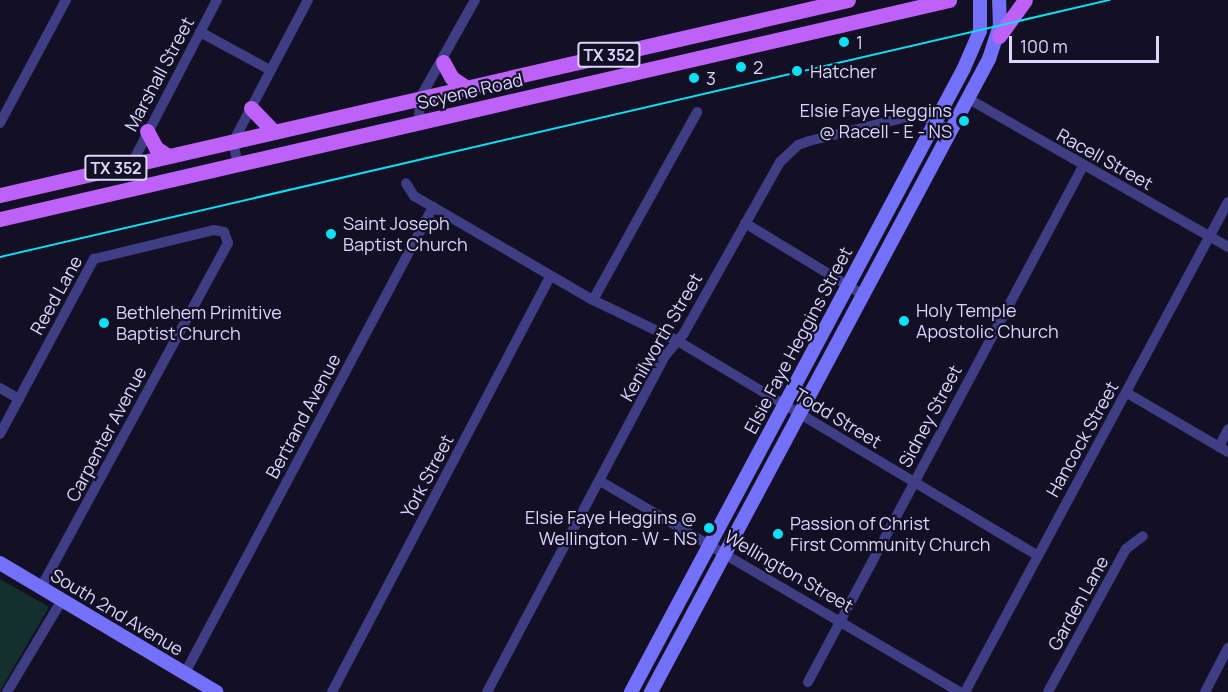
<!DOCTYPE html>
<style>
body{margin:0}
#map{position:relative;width:1228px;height:692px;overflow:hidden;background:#131025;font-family:Manrope,sans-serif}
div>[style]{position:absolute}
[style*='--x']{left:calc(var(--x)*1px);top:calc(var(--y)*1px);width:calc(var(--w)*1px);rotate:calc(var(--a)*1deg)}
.green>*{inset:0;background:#132f2e}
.minor>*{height:10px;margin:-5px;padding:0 5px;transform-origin:5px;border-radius:5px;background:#3f3d83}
.secondary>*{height:14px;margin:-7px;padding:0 7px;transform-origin:7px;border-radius:7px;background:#7371fa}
.primary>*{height:15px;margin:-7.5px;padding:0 7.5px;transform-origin:7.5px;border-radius:7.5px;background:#be61f9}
.tram>*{height:1.5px;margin:-0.75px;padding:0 0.75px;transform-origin:0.75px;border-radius:0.75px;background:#0ae1f6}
.dots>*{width:16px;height:16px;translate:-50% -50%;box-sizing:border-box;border:3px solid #131025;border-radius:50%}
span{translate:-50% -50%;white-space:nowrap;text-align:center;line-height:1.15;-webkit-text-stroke:4.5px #131025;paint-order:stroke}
.shield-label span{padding:2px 4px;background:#131025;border:2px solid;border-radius:4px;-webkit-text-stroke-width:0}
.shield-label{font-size:16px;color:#dad6fd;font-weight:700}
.poi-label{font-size:18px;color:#dad6fd}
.left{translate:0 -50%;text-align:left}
.right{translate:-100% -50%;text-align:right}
.street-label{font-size:18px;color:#dad6fd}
.scale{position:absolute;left:1009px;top:36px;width:150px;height:27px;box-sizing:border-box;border:3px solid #dad6fd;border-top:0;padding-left:8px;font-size:18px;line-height:21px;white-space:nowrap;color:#dad6fd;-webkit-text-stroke:4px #131025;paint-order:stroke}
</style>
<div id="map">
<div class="green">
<div style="clip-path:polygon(0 579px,49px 607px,0 691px)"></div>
</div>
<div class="minor">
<div style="--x:200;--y:32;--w:80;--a:28.5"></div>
<div style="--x:967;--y:98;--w:301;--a:29.7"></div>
<div style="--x:0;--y:123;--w:140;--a:-61.8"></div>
<div style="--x:419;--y:123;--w:25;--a:-88"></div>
<div style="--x:420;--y:98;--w:112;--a:-60.7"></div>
<div style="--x:131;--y:165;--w:186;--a:-62.5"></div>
<div style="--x:238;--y:165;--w:24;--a:-102"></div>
<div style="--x:233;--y:142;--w:161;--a:-62.2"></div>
<div style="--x:433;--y:207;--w:185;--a:30.2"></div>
<div style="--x:593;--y:300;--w:92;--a:25.7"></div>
<div style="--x:676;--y:340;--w:419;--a:30.8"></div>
<div style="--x:745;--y:223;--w:137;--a:31.3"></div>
<div style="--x:593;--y:300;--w:215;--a:-61"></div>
<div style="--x:0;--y:388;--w:22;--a:30"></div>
<div style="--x:1127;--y:393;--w:117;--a:30.3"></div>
<div style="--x:0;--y:434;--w:199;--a:-61.8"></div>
<div style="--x:94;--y:259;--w:123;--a:-13.6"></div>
<div style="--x:214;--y:230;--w:10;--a:11"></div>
<div style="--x:224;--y:232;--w:12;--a:70"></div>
<div style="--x:228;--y:243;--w:392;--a:118.5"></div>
<div style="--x:1219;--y:447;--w:20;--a:-63"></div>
<div style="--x:600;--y:481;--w:417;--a:30.4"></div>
<div style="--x:185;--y:673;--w:528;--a:-61.98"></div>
<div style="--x:433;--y:207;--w:22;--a:-150"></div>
<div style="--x:414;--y:196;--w:15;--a:-122"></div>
<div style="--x:808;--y:682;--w:585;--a:-61.94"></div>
<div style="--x:7;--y:692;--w:107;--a:-59.1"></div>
<div style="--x:332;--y:692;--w:470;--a:-62.3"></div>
<div style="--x:487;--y:692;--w:380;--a:-62.1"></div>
<div style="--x:665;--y:356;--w:30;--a:-50"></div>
<div style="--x:684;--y:333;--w:196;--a:-60.7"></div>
<div style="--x:780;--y:162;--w:25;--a:-43"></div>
<div style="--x:798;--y:145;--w:12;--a:-20"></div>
<div style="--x:809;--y:141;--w:113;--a:-13.8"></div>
<div style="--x:919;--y:114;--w:34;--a:27"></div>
<div style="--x:965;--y:692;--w:556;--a:-61.78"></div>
<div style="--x:1048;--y:692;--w:163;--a:-61.4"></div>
<div style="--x:1126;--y:549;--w:21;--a:-37"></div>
<div style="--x:1205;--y:692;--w:50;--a:-62.4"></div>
</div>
<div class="secondary">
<div style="--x:0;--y:563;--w:252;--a:30.8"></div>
<div style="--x:631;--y:692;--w:707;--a:-61.91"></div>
<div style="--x:964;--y:68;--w:40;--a:-66.6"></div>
<div style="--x:980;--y:31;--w:31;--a:-90"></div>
<div style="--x:651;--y:692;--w:718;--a:-61.9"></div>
<div style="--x:989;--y:59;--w:35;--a:-72"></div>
<div style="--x:1000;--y:26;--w:26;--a:-92"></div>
</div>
<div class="primary">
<div style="--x:999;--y:36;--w:44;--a:-54.2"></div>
<div style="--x:443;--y:62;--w:18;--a:61"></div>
<div style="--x:452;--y:78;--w:18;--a:34"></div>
<div style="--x:251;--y:108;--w:33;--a:46"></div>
<div style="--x:147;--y:131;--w:19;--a:62"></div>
<div style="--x:156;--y:148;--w:14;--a:34"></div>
<div style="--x:0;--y:195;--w:870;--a:-12.95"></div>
<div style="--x:0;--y:219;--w:974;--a:-12.99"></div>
</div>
<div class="tram">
<div style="--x:0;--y:257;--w:1139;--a:-13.04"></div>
</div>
<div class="dots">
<div style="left:844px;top:42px;background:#0ae1f6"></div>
<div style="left:741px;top:67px;background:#0ae1f6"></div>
<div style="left:797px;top:71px;background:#0ae1f6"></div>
<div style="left:694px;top:78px;background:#0ae1f6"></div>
<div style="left:964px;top:121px;background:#0ae1f6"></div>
<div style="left:331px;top:234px;background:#0ae1f6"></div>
<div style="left:904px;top:321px;background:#0ae1f6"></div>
<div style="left:104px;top:323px;background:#0ae1f6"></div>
<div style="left:709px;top:528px;background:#0ae1f6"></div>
<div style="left:778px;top:534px;background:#0ae1f6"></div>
</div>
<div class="shield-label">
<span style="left:609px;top:55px">TX 352</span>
<span style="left:116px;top:168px">TX 352</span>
</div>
<div class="poi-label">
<span class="left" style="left:856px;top:42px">1</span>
<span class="left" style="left:753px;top:67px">2</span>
<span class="left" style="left:810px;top:71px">Hatcher</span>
<span class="left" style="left:706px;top:78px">3</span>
<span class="right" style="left:952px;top:121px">Elsie Faye Heggins<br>@ Racell - E - NS</span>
<span class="left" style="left:343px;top:234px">Saint Joseph<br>Baptist Church</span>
<span class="left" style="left:916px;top:321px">Holy Temple<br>Apostolic Church</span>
<span class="left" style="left:116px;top:323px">Bethlehem Primitive<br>Baptist Church</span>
<span class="right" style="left:697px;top:528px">Elsie Faye Heggins @<br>Wellington - W - NS</span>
<span class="left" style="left:790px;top:534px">Passion of Christ<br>First Community Church</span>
</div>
<div class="street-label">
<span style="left:159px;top:74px;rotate:-62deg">Marshall Street</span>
<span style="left:470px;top:91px;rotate:-13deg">Scyene Road</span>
<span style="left:1105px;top:159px;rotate:29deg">Racell Street</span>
<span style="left:56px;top:295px;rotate:-61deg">Reed Lane</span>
<span style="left:661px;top:337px;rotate:-60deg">Kenilworth Street</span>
<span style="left:798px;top:340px;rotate:-62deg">Elsie Faye Heggins Street</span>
<span style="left:303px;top:416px;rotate:-62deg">Bertrand Avenue</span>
<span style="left:930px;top:416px;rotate:-62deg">Sidney Street</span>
<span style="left:838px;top:418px;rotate:31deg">Todd Street</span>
<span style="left:106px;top:434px;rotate:-62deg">Carpenter Avenue</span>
<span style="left:1082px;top:439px;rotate:-61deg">Hancock Street</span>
<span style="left:427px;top:476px;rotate:-62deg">York Street</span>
<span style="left:789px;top:571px;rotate:30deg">Wellington Street</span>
<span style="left:1078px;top:603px;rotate:-61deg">Garden Lane</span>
<span style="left:117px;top:612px;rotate:31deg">South 2nd Avenue</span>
</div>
<div class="scale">100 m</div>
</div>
